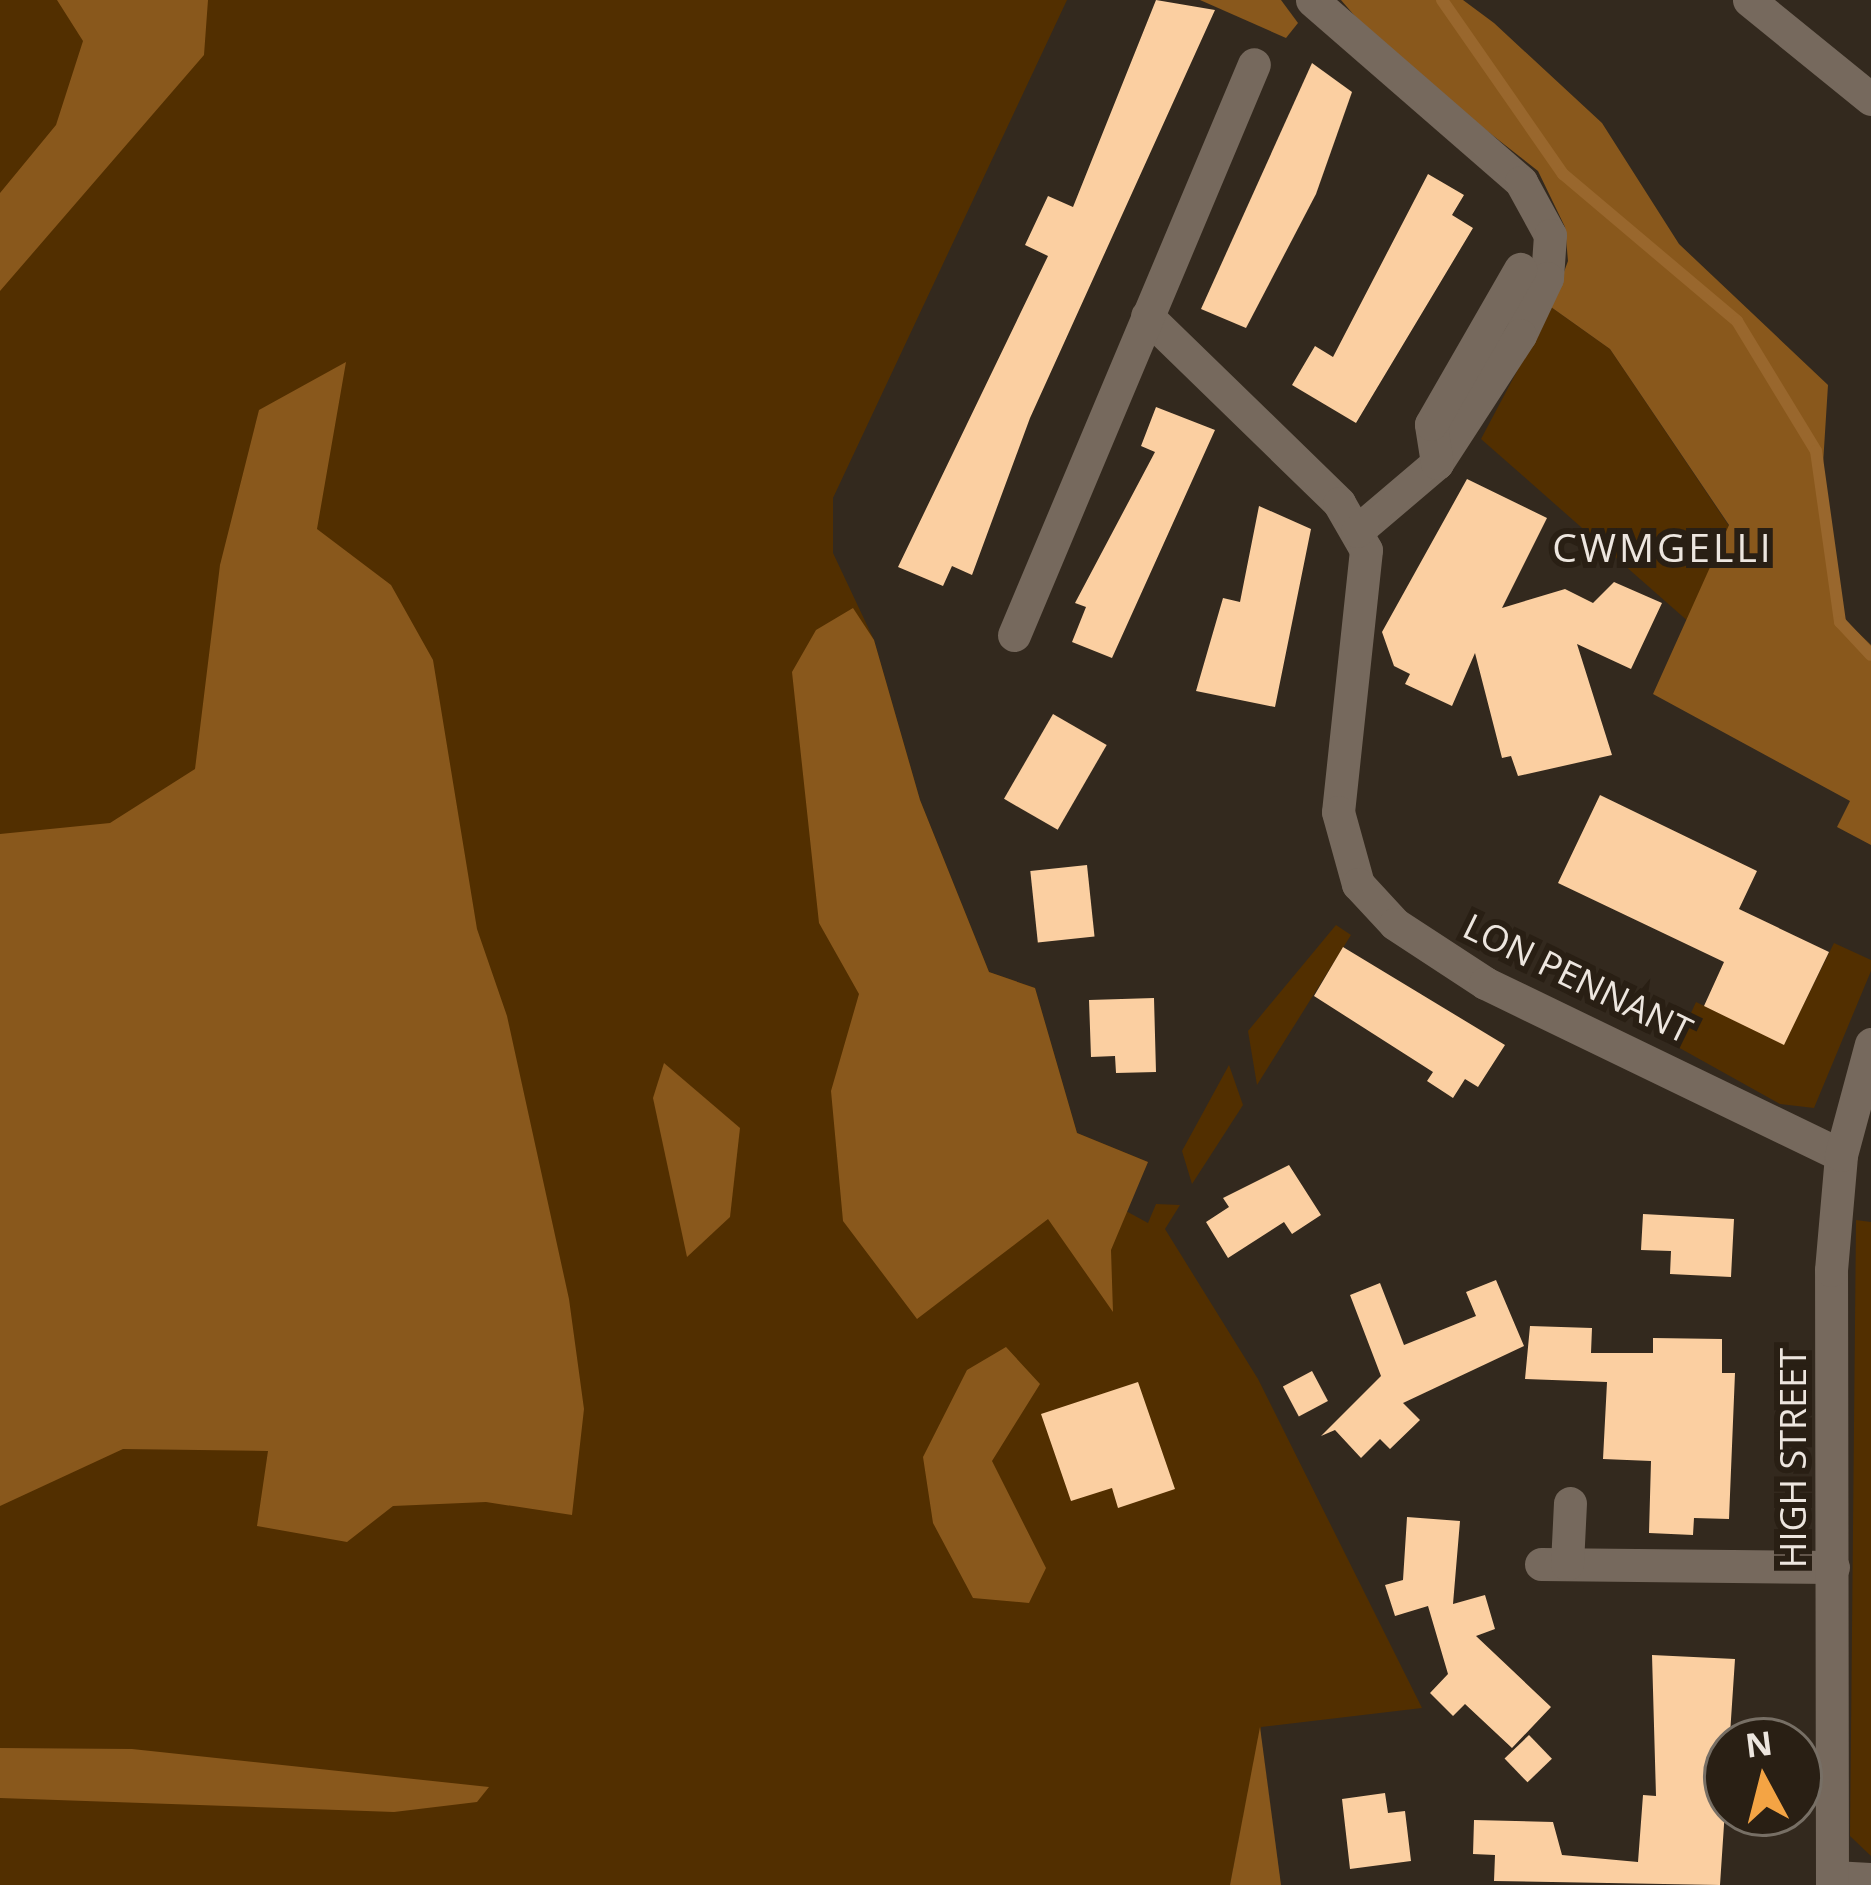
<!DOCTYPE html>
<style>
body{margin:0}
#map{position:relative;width:1871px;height:1885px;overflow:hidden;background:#33291e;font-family:"Open Sans",sans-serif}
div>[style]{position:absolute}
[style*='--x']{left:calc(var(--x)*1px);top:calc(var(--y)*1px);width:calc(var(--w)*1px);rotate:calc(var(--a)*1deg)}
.green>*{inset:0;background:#522f00}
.forest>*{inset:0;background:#89581c}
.stream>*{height:12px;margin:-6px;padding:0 6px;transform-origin:6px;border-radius:6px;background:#99672d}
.building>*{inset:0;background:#fbcfa1;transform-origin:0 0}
.minor>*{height:33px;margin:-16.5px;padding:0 16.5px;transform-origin:16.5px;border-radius:16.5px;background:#76695d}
span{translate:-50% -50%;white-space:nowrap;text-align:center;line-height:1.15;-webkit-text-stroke:12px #291f14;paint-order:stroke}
.street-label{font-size:36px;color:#ede6df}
.neighbourhood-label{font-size:39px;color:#ede6df;letter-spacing:3px}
.north{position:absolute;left:1703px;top:1717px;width:120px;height:120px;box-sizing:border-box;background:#291f14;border:3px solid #776f65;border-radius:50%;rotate:353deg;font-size:33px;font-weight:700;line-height:48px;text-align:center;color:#ede6df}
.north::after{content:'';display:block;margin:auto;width:42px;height:54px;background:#f4a444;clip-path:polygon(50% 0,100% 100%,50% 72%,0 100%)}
</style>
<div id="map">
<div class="green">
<div style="clip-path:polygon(0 0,1067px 0,833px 498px,833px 553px,874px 640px,920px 800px,989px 972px,1035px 988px,1077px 1133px,1148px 1162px,1126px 1211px,1148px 1223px,1156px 1204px,1180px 1205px,1165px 1229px,1258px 1379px,1422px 1708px,1261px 1727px,1230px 1885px,0 1885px)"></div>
<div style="clip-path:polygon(1551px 307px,1610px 349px,1729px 526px,1690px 623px,1481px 439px)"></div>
<div style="clip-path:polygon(1336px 925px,1351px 935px,1257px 1085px,1248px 1031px)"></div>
<div style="clip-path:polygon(1834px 943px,1871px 960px,1871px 971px,1814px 1108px,1780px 1104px,1676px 1046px,1696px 1002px,1784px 1044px)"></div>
<div style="clip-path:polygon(1229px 1065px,1243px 1105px,1192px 1184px,1182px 1151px)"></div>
<div style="clip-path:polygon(1856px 1220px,1871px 1222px,1871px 1856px,1850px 1836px)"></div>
</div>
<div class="forest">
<div style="clip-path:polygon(57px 0,208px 0,204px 55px,0 291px,0 193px,56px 125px,83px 41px)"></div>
<div style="clip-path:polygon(1200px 0,1281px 0,1298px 23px,1286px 38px)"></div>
<div style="clip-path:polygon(1341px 0,1463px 0,1494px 23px,1602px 123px,1679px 244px,1828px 385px,1820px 512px,1844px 619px,1871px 645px,1871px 845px,1837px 827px,1850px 801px,1653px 694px,1729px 525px,1610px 349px,1551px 307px,1568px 261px,1565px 227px,1538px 171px,1385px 51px)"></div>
<div style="clip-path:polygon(346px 362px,317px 529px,391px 585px,433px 660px,477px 929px,507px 1016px,569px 1299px,584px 1409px,572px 1515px,486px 1502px,393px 1506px,347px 1542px,257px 1526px,268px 1451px,123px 1449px,0 1506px,0 834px,110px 823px,195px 769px,220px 565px,259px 410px)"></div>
<div style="clip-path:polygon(853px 608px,874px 640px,920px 800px,989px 972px,1035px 988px,1077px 1133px,1148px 1162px,1111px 1250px,1113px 1312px,1048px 1219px,917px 1319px,843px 1221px,831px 1091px,859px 994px,819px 923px,792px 672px,816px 630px)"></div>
<div style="clip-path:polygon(664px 1063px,740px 1128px,730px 1217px,687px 1257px,653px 1098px)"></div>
<div style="clip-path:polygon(1006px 1347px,1040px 1384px,992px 1461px,1046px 1568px,1029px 1603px,973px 1598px,933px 1523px,923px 1457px,967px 1370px)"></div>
<div style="clip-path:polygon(1260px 1727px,1281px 1885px,1230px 1885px)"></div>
<div style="clip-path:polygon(0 1748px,132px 1749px,489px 1787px,477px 1802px,394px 1812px,0 1798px)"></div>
</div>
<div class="stream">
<div style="--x:1442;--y:0;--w:212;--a:55.2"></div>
<div style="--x:1563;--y:174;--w:228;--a:40.2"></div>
<div style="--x:1737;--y:321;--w:152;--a:58.7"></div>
<div style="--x:1816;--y:451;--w:173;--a:82"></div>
<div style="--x:1840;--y:622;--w:45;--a:46.8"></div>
</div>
<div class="building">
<div style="clip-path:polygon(1156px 0,1215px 10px,1030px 418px,972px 575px,952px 566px,943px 586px,898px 567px,1048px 256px,1025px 245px,1048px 196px,1073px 207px)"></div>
<div style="clip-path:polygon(1312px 63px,1352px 92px,1316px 194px,1246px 328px,1201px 309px)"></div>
<div style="clip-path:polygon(1428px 174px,1464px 195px,1452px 215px,1473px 228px,1356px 423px,1292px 385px,1315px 346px,1333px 357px)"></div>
<div style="clip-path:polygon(1156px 407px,1215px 430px,1112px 658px,1072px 642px,1086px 607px,1075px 603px,1155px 452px,1141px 446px)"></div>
<div style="clip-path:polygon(1467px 479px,1547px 518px,1502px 608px,1565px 589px,1593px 603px,1614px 582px,1662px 603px,1631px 669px,1577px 644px,1612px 755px,1518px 776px,1511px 756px,1502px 758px,1475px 653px,1452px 706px,1405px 684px,1410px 674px,1394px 666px,1382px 632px)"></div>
<div style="clip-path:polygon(1259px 506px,1311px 529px,1275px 707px,1196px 691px,1223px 598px,1240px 602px)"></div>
<div style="left:1053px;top:714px;width:62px;height:98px;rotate:30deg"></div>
<div style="clip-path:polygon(1600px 795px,1757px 871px,1739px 909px,1829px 952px,1784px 1045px,1704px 1006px,1724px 962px,1558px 883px)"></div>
<div style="left:1087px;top:865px;width:72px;height:57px;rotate:84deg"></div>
<div style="clip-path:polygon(1343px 947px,1505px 1045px,1478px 1087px,1465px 1079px,1453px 1098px,1427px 1081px,1433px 1072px,1314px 996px)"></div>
<div style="clip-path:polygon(1154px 998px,1156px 1072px,1116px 1073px,1115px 1056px,1091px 1057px,1089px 1000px)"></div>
<div style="clip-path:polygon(1289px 1165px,1321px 1215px,1292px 1234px,1284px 1222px,1228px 1258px,1206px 1222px,1229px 1207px,1223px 1198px)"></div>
<div style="clip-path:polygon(1643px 1214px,1734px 1219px,1731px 1277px,1670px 1274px,1671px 1251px,1641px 1250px)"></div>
<div style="clip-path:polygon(1496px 1280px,1524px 1346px,1403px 1403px,1420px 1420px,1390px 1449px,1380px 1439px,1361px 1458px,1335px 1430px,1321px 1436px,1381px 1376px,1350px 1295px,1380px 1283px,1404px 1345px,1476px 1316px,1466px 1292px)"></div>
<div style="clip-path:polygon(1530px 1326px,1592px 1328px,1591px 1353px,1653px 1353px,1653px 1338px,1722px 1339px,1722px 1373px,1735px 1373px,1729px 1519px,1694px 1518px,1693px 1535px,1649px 1533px,1651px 1461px,1603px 1459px,1607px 1382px,1525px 1379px)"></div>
<div style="left:1312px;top:1371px;width:34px;height:33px;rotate:62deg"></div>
<div style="clip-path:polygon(1138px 1382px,1175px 1489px,1118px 1508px,1112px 1488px,1071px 1501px,1041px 1414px)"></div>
<div style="clip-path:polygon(1407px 1517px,1460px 1521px,1453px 1604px,1485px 1595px,1495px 1629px,1476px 1636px,1551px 1707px,1512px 1748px,1465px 1704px,1453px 1716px,1430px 1693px,1448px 1674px,1428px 1606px,1395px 1616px,1385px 1585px,1403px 1580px)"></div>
<div style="clip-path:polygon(1652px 1655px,1735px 1659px,1720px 1885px,1494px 1881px,1495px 1855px,1473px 1854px,1474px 1820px,1553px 1822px,1562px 1855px,1638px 1862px,1643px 1795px,1656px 1796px)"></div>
<div style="left:1529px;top:1735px;width:33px;height:34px;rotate:46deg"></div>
<div style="clip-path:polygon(1385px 1793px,1388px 1813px,1405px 1811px,1411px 1861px,1350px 1869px,1342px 1799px)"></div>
</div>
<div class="minor">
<div style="--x:1312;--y:0;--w:277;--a:41"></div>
<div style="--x:1521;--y:182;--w:60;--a:61.3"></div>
<div style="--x:1550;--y:235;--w:43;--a:94"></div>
<div style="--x:1547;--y:278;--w:63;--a:115.3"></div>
<div style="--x:1520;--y:335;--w:153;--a:123"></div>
<div style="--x:1749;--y:0;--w:157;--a:39.1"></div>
<div style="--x:1147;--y:316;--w:268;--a:44.2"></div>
<div style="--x:1339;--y:503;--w:54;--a:60.1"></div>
<div style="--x:1366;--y:550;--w:263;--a:96.1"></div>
<div style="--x:1338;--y:812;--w:75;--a:74.5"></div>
<div style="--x:1358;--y:884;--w:54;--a:47.2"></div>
<div style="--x:1395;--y:924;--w:108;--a:33.2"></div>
<div style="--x:1485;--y:983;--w:395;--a:25.8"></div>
<div style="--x:1357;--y:531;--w:105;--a:-40.4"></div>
<div style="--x:1437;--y:463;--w:39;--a:-99"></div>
<div style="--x:1431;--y:424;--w:179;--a:-60.1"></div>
<div style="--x:1014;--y:635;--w:619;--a:-67.2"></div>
<div style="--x:1541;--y:1564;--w:292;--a:0.6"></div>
<div style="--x:1567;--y:1564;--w:61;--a:-87.2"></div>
<div style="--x:1833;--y:1877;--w:37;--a:3"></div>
<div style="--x:1832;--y:1885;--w:615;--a:-90.09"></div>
<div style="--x:1831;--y:1270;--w:115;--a:-85"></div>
<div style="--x:1841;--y:1155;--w:115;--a:-74.9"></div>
</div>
<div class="street-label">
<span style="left:1578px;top:978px;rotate:26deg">LON PENNANT</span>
<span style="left:1793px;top:1458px;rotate:-90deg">HIGH STREET</span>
</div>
<div class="neighbourhood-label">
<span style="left:1663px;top:547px">CWMGELLI</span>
</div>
<div class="north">N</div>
</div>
